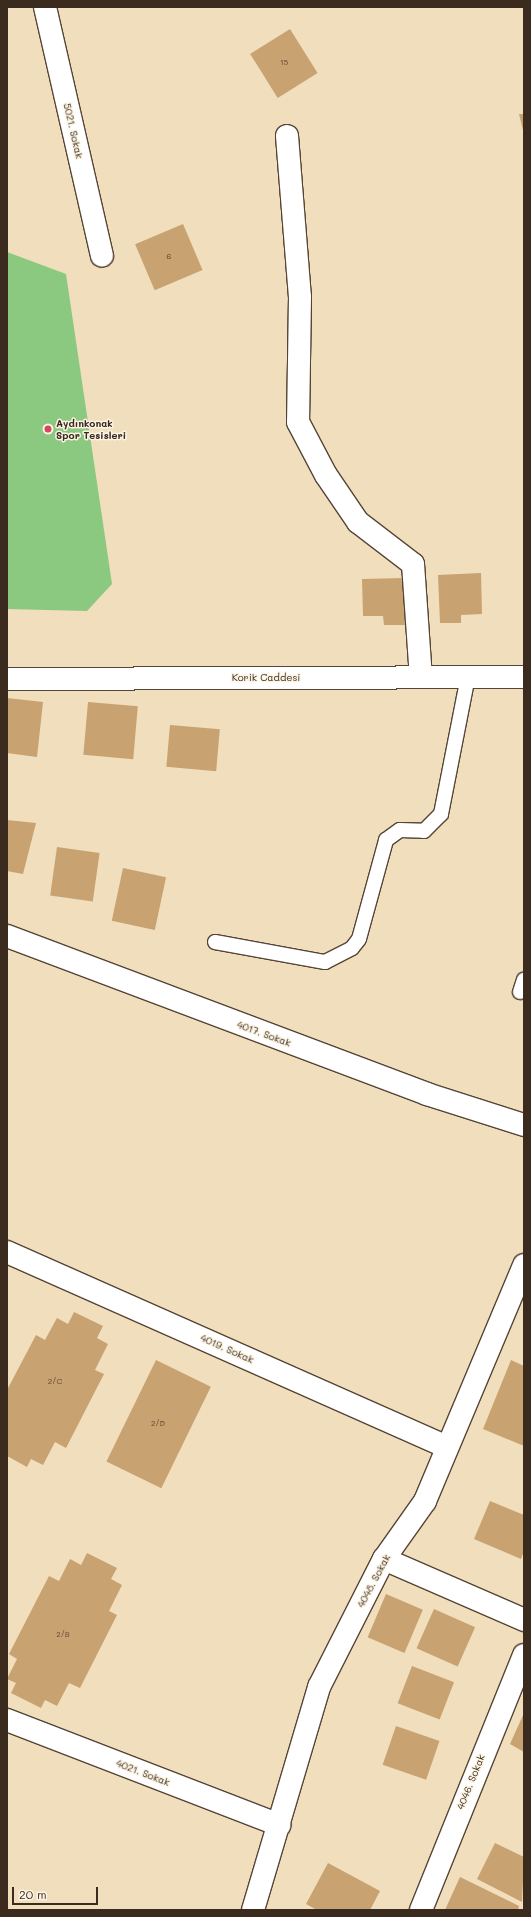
<!DOCTYPE html>
<meta charset="utf-8">
<style>
body{margin:0}
#map{position:relative;width:531px;height:1917px;overflow:hidden;background:#f0debd;font-family:Mali,sans-serif}
div>[style]{position:absolute}
[style*='--x']{left:calc(var(--x)*1px);top:calc(var(--y)*1px);width:calc(var(--w)*1px);rotate:calc(var(--a)*1deg)}
.green>*{inset:0;background:#8ac97f}
.building>*{inset:0;background:#c8a270;transform-origin:0 0}
.roads{filter:drop-shadow(1px 0 #564536) drop-shadow(-1px 0 #564536) drop-shadow(0 1px #564536) drop-shadow(0 -1px #564536)}
.lane>*{height:14px;margin:-7px;padding:0 7px;transform-origin:7px;border-radius:7px;background:#fff}
.street>*{height:22px;margin:-11px;padding:0 11px;transform-origin:11px;border-radius:11px;background:#fff}
.secondary>*{height:22px;margin:-11px;padding:0 11px;transform-origin:11px;border-radius:11px;background:#fff}
.dots>*{width:11px;height:11px;translate:-50% -50%;box-sizing:border-box;border:2px solid #fcf5e5;border-radius:50%}
span{translate:-50% -50%;white-space:nowrap;text-align:center;line-height:1.15;-webkit-text-stroke:3px #fcf5e5;paint-order:stroke}
.number-label{font-size:8px;color:#5e4832}
.number-label span{-webkit-text-stroke-width:0}
.street-label{font-size:10px;color:#3b2a1e}
.poi-label{font-size:10px;color:#3b2a1e;font-weight:700}
.left{translate:0 -50%;text-align:left}
.frame{position:absolute;inset:0;border:8px solid #3b2a1e;pointer-events:none}
.scale{position:absolute;left:12px;top:1887px;width:86px;height:18px;box-sizing:border-box;border:2px solid #3b2a1e;border-top:0;padding-left:5px;font-size:12px;line-height:14px;white-space:nowrap;color:#3b2a1e;-webkit-text-stroke:3px #fcf5e5;paint-order:stroke}
</style>
<div id="map">
<div class="green">
<div style="clip-path:polygon(7px 252px,66px 274px,112px 584px,87px 611px,7px 609px)"></div>
</div>
<div class="building">
<div style="left:290px;top:29px;width:52px;height:47px;rotate:58deg"></div>
<div style="clip-path:polygon(519px 114px,524px 114px,524px 130px,523px 130px)"></div>
<div style="left:183px;top:224px;width:50px;height:52px;rotate:67deg"></div>
<div style="clip-path:polygon(481px 573px,482px 614px,461px 615px,461px 623px,440px 623px,438px 575px)"></div>
<div style="clip-path:polygon(405px 578px,407px 625px,384px 625px,383px 616px,363px 616px,362px 579px)"></div>
<div style="clip-path:polygon(7px 698px,43px 702px,37px 757px,7px 753px)"></div>
<div style="left:88px;top:702px;width:50px;height:53px;rotate:5deg"></div>
<div style="left:170px;top:725px;width:50px;height:42px;rotate:5deg"></div>
<div style="clip-path:polygon(7px 820px,36px 823px,23px 874px,7px 871px)"></div>
<div style="left:57px;top:847px;width:43px;height:49px;rotate:8deg"></div>
<div style="left:123px;top:868px;width:44px;height:54px;rotate:12deg"></div>
<div style="clip-path:polygon(74px 1312px,103px 1326px,97px 1338px,108px 1344px,95px 1370px,104px 1374px,66px 1448px,55px 1442px,43px 1465px,31px 1459px,27px 1467px,7px 1456px,7px 1390px,36px 1335px,45px 1340px,57px 1318px,68px 1324px)"></div>
<div style="left:156px;top:1360px;width:61px;height:113px;rotate:26deg"></div>
<div style="clip-path:polygon(511px 1360px,524px 1366px,524px 1446px,483px 1429px)"></div>
<div style="clip-path:polygon(490px 1501px,524px 1515px,524px 1551px,521px 1559px,474px 1539px)"></div>
<div style="clip-path:polygon(87px 1553px,117px 1568px,111px 1579px,122px 1585px,109px 1611px,117px 1615px,80px 1688px,69px 1683px,57px 1706px,45px 1700px,41px 1708px,11px 1693px,16px 1683px,7px 1679px,17px 1659px,9px 1654px,49px 1576px,59px 1581px,70px 1559px,81px 1565px)"></div>
<div style="left:386px;top:1594px;width:40px;height:47px;rotate:23deg"></div>
<div style="left:434px;top:1609px;width:45px;height:43px;rotate:24deg"></div>
<div style="left:412px;top:1666px;width:45px;height:40px;rotate:21deg"></div>
<div style="clip-path:polygon(524px 1713px,524px 1752px,510px 1744px)"></div>
<div style="left:396px;top:1726px;width:46px;height:41px;rotate:19deg"></div>
<div style="clip-path:polygon(495px 1843px,524px 1857px,522px 1902px,477px 1879px)"></div>
<div style="clip-path:polygon(328px 1863px,380px 1891px,370px 1910px,317px 1910px,306px 1904px)"></div>
<div style="clip-path:polygon(460px 1877px,519px 1906px,518px 1910px,445px 1910px)"></div>
</div>
<div class="roads">
<div class="lane">
<div style="--x:215;--y:942;--w:112;--a:10.3"></div>
<div style="--x:325;--y:962;--w:30;--a:-27"></div>
<div style="--x:352;--y:948;--w:11;--a:-52"></div>
<div style="--x:359;--y:939;--w:103;--a:-74.7"></div>
<div style="--x:386;--y:840;--w:17;--a:-36"></div>
<div style="--x:400;--y:830;--w:24;--a:2"></div>
<div style="--x:424;--y:831;--w:24;--a:-45"></div>
<div style="--x:441;--y:814;--w:140;--a:-78.9"></div>
<div style="--x:520;--y:992;--w:13;--a:-72"></div>
</div>
<div class="street">
<div style="--x:45;--y:7;--w:255;--a:77.1"></div>
<div style="--x:287;--y:136;--w:162;--a:85.4"></div>
<div style="--x:300;--y:297;--w:125;--a:90.9"></div>
<div style="--x:298;--y:422;--w:60;--a:62.2"></div>
<div style="--x:326;--y:475;--w:57;--a:55.8"></div>
<div style="--x:358;--y:522;--w:69;--a:37.4"></div>
<div style="--x:413;--y:564;--w:113;--a:86"></div>
<div style="--x:7;--y:936;--w:449;--a:20.6"></div>
<div style="--x:427;--y:1094;--w:102;--a:17.7"></div>
<div style="--x:7;--y:1252;--w:481;--a:23.9"></div>
<div style="--x:384;--y:1559;--w:153;--a:23.5"></div>
<div style="--x:7;--y:1720;--w:292;--a:21.1"></div>
<div style="--x:253;--y:1910;--w:233;--a:-73.5"></div>
<div style="--x:319;--y:1687;--w:144;--a:-63.1"></div>
<div style="--x:384;--y:1559;--w:71;--a:-54.7"></div>
<div style="--x:425;--y:1501;--w:256;--a:-67.2"></div>
<div style="--x:421;--y:1910;--w:275;--a:-68"></div>
</div>
<div class="secondary">
<div style="--x:7;--y:679;--w:517;--a:-0.22"></div>
</div>
</div>
<div class="dots">
<div style="left:48px;top:429px;background:#d1495b"></div>
</div>
<div class="number-label">
<span style="left:284px;top:63px">15</span>
<span style="left:169px;top:257px">6</span>
<span style="left:55px;top:1382px">2/C</span>
<span style="left:158px;top:1424px">2/D</span>
<span style="left:63px;top:1635px">2/B</span>
</div>
<div class="street-label">
<span style="left:73px;top:131px;rotate:77deg">5021. Sokak</span>
<span style="left:266px;top:678px">Korik Caddesi</span>
<span style="left:264px;top:1034px;rotate:20deg">4017. Sokak</span>
<span style="left:227px;top:1349px;rotate:24deg">4019. Sokak</span>
<span style="left:374px;top:1581px;rotate:-62deg">4048. Sokak</span>
<span style="left:143px;top:1773px;rotate:21deg">4021. Sokak</span>
<span style="left:471px;top:1782px;rotate:-68deg">4046. Sokak</span>
</div>
<div class="poi-label">
<span class="left" style="left:56px;top:429px">Aydınkonak<br>Spor Tesisleri</span>
</div>
<div class="frame"></div>
<div class="scale">20 m</div>
</div>
